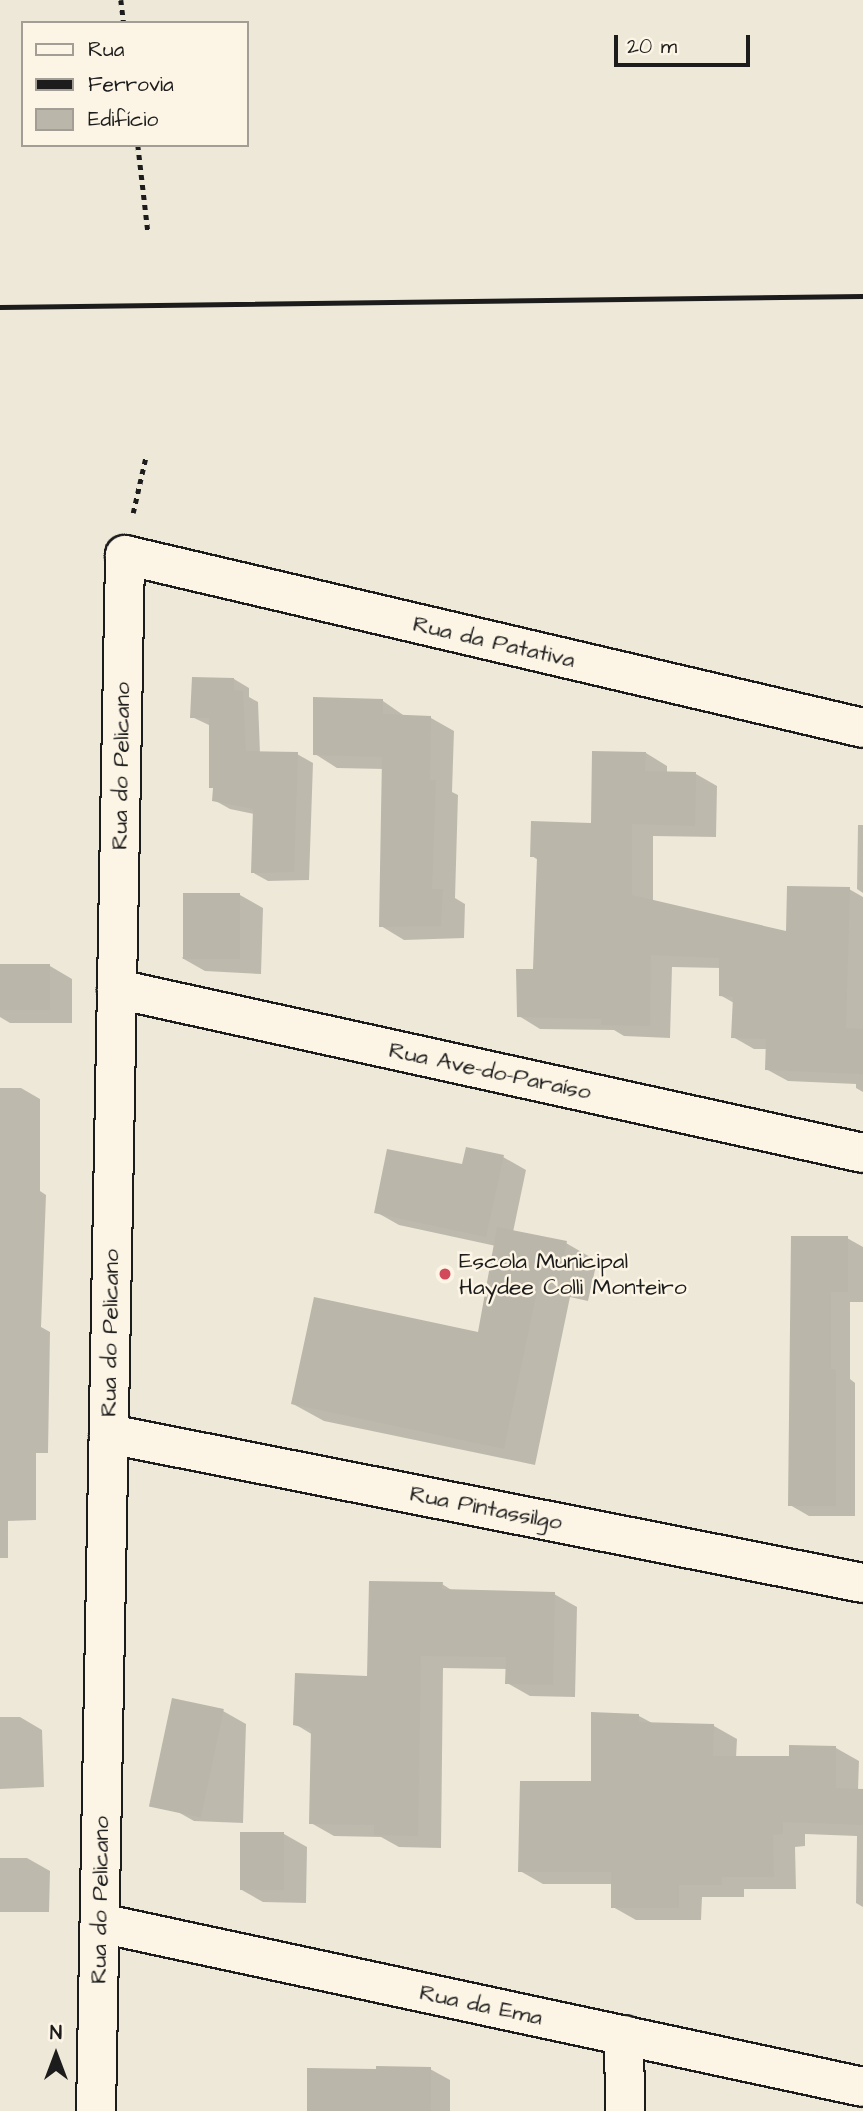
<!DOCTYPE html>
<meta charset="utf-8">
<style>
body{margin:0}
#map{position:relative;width:863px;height:2111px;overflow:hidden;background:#eee8d9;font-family:"Architects Daughter",sans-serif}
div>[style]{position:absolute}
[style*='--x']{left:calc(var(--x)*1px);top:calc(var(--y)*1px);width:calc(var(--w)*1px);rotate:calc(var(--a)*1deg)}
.shadow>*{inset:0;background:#0003}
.building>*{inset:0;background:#bab6aa;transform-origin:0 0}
.path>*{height:4.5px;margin-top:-2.25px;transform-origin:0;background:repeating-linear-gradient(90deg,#1c1c1c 0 5px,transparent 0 10px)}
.roads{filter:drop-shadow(2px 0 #1c1c1c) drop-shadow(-2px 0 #1c1c1c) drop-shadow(0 2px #1c1c1c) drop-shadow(0 -2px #1c1c1c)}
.minor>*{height:38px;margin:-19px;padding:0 19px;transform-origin:19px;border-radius:19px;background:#fcf5e5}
.rail>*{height:5px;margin:-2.5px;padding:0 2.5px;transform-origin:2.5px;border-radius:2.5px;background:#1c1c1c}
.dots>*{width:19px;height:19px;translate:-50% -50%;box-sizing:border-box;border:4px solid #fcf5e5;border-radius:50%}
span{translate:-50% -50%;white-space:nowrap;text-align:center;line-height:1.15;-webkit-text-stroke:5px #fcf5e5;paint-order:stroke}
.street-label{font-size:23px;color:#1c1c1c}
.poi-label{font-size:23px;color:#1c1c1c}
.left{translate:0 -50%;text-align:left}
.legend{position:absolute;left:21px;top:21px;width:228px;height:126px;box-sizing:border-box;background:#fcf5e5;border:2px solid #a29e95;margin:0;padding:9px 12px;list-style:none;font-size:21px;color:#1c1c1c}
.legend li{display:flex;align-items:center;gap:14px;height:35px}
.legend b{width:35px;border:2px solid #a29e95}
.north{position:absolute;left:21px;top:2020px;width:70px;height:70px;-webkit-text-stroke:5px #fcf5e5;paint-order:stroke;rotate:0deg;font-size:19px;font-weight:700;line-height:28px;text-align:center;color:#1c1c1c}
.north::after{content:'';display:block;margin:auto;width:24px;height:32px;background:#1c1c1c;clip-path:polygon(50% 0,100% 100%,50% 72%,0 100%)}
.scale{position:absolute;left:614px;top:35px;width:136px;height:32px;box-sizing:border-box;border:4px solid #1c1c1c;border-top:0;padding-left:9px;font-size:21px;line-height:24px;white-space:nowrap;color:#1c1c1c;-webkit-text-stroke:5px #fcf5e5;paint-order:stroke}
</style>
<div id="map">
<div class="shadow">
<div style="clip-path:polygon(234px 679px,249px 688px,249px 697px,258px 702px,260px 753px,297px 754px,313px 763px,309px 880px,268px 881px,252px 872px,254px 814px,230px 809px,214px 800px,215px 789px,211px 787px,211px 726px,192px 717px)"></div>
<div style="clip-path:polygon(383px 701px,406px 717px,431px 718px,454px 731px,452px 792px,458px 795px,455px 898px,465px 904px,464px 938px,404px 940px,381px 926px,384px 769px,337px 768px,315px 754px)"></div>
<div style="clip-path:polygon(646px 753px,667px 766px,667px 773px,696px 774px,717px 786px,716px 837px,653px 836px,653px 902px,788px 933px,849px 889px,863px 897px,863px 1092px,856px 1088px,856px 1084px,788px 1081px,766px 1069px,767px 1049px,754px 1049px,733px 1037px,734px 1003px,720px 995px,721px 968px,672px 967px,670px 1038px,624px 1036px,614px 1030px,540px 1029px,519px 1016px,535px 971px,538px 860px,532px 856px,593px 824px)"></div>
<div style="clip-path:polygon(858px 825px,863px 825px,863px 893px,857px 889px)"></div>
<div style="clip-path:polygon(240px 895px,263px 908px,261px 974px,205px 971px,182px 958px)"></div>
<div style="clip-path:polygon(0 966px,50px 966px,72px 979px,72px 1023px,10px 1023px,0 1017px)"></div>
<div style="clip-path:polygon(0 1088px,21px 1088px,40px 1099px,40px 1191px,46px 1195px,41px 1327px,50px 1332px,48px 1453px,36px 1453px,36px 1520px,8px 1521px,8px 1558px,0 1558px)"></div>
<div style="clip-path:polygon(503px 1157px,526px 1170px,513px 1232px,566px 1243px,597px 1261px,588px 1301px,570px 1297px,535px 1465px,324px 1421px,293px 1404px,479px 1334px,496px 1246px,399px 1225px,376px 1212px,463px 1166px)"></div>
<div style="clip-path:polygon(793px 1238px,847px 1238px,863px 1247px,863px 1302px,850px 1302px,850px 1379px,855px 1383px,855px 1516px,809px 1516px,790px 1505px)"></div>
<div style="clip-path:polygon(442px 1584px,453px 1591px,554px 1594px,577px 1607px,575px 1697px,530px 1696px,507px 1683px,507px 1669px,443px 1668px,441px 1848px,399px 1847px,381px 1837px,334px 1836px,311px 1823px,313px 1735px,295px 1724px,369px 1678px)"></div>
<div style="clip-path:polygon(223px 1711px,246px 1724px,243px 1823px,194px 1821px,171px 1808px)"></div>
<div style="clip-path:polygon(639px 1716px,654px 1724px,714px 1726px,737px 1739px,736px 1758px,790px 1758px,836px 1748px,859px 1761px,858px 1790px,863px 1790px,863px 1907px,856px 1903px,857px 1836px,805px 1834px,805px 1846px,795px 1847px,796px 1889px,744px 1889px,744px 1897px,702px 1897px,701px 1920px,636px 1920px,613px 1907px,613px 1884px,543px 1884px,520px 1871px,593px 1783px)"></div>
<div style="clip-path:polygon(0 1717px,20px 1717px,42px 1730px,44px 1787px,0 1789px)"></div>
<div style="clip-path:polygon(284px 1834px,307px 1847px,306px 1903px,263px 1902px,240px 1889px)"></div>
<div style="clip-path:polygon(0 1858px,27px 1858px,50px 1871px,49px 1912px,0 1912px)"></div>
<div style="clip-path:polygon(430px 2069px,450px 2080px,450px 2111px,309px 2111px)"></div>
</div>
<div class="building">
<div style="clip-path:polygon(192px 677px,234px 678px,234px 690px,243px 691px,246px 751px,298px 752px,294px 872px,251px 873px,253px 809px,212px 801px,213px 788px,209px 788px,209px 718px,190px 718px)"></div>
<div style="clip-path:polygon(313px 697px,383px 699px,383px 714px,431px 716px,430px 780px,436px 780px,432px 889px,443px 889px,441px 926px,379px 927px,382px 757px,313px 755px)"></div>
<div style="clip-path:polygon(592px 751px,646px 752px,645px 771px,696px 772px,695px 826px,632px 824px,632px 895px,786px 931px,787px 886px,850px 887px,846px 1028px,863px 1029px,863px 1074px,765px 1070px,766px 1039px,731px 1038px,733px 997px,719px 996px,719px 958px,651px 955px,650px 1026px,601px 1025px,601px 1019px,517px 1017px,516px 969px,533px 969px,537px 857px,530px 857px,531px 821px,591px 823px)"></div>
<div style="left:183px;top:893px;width:57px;height:66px"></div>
<div style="left:0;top:964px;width:50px;height:46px"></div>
<div style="clip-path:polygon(466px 1147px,504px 1155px,486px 1237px,374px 1213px,387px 1149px,462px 1164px)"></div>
<div style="clip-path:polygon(497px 1227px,567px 1241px,558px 1284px,539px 1281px,504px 1449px,291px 1404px,314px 1297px,478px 1332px)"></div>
<div style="clip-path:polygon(791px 1236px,848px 1236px,848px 1292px,831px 1292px,831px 1369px,836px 1370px,836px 1506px,788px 1506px)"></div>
<div style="clip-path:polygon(369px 1581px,443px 1582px,442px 1589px,555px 1592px,553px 1685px,505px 1684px,506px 1657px,421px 1656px,418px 1836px,374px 1835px,374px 1825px,309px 1824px,311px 1729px,293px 1725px,295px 1673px,367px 1676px)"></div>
<div style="left:172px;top:1698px;width:53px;height:111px;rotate:12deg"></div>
<div style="clip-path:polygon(591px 1712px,639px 1714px,639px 1722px,714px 1724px,713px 1756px,789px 1756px,789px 1745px,836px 1746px,836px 1788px,863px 1789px,863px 1825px,783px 1822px,783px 1834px,773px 1835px,774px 1877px,722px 1877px,722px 1885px,679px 1885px,679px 1908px,611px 1908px,611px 1872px,518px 1872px,520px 1781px,591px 1781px)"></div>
<div style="left:240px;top:1832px;width:44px;height:58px"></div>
<div style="clip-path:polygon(376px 2066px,431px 2067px,431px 2111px,307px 2111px,307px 2068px,376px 2069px)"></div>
</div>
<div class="path">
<div style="--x:121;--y:0;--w:23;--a:83"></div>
<div style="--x:138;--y:145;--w:88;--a:83.4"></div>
<div style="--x:133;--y:513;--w:58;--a:-77.2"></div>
</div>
<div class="roads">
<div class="minor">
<div style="--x:117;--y:989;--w:764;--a:12.4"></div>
<div style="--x:109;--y:1434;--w:769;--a:11.18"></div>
<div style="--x:100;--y:1923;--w:780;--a:12.13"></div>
<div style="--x:624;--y:2035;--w:76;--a:89.2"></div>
<div style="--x:96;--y:2111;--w:1556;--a:-88.93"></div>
<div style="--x:125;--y:555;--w:758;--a:13.19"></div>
</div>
</div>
<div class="rail">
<div style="--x:0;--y:307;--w:863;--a:-0.73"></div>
</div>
<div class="dots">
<div style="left:445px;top:1274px;background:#d1495b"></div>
</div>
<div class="street-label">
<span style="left:494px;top:642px;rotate:13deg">Rua da Patativa</span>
<span style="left:121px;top:766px;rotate:-89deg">Rua do Pelicano</span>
<span style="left:490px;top:1071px;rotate:12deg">Rua Ave-do-Paraíso</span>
<span style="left:110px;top:1333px;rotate:-89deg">Rua do Pelicano</span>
<span style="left:486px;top:1508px;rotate:11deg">Rua Pintassilgo</span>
<span style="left:100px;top:1900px;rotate:-89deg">Rua do Pelicano</span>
<span style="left:481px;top:2005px;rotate:12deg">Rua da Ema</span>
</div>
<div class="poi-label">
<span class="left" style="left:459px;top:1274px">Escola Municipal<br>Haydee Colli Monteiro</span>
</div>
<ul class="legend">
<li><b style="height:9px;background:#fcf5e5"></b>Rua</li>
<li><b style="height:9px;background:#1c1c1c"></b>Ferrovia</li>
<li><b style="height:19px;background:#bab6aa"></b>Edifício</li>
</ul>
<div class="north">N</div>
<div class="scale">20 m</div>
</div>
